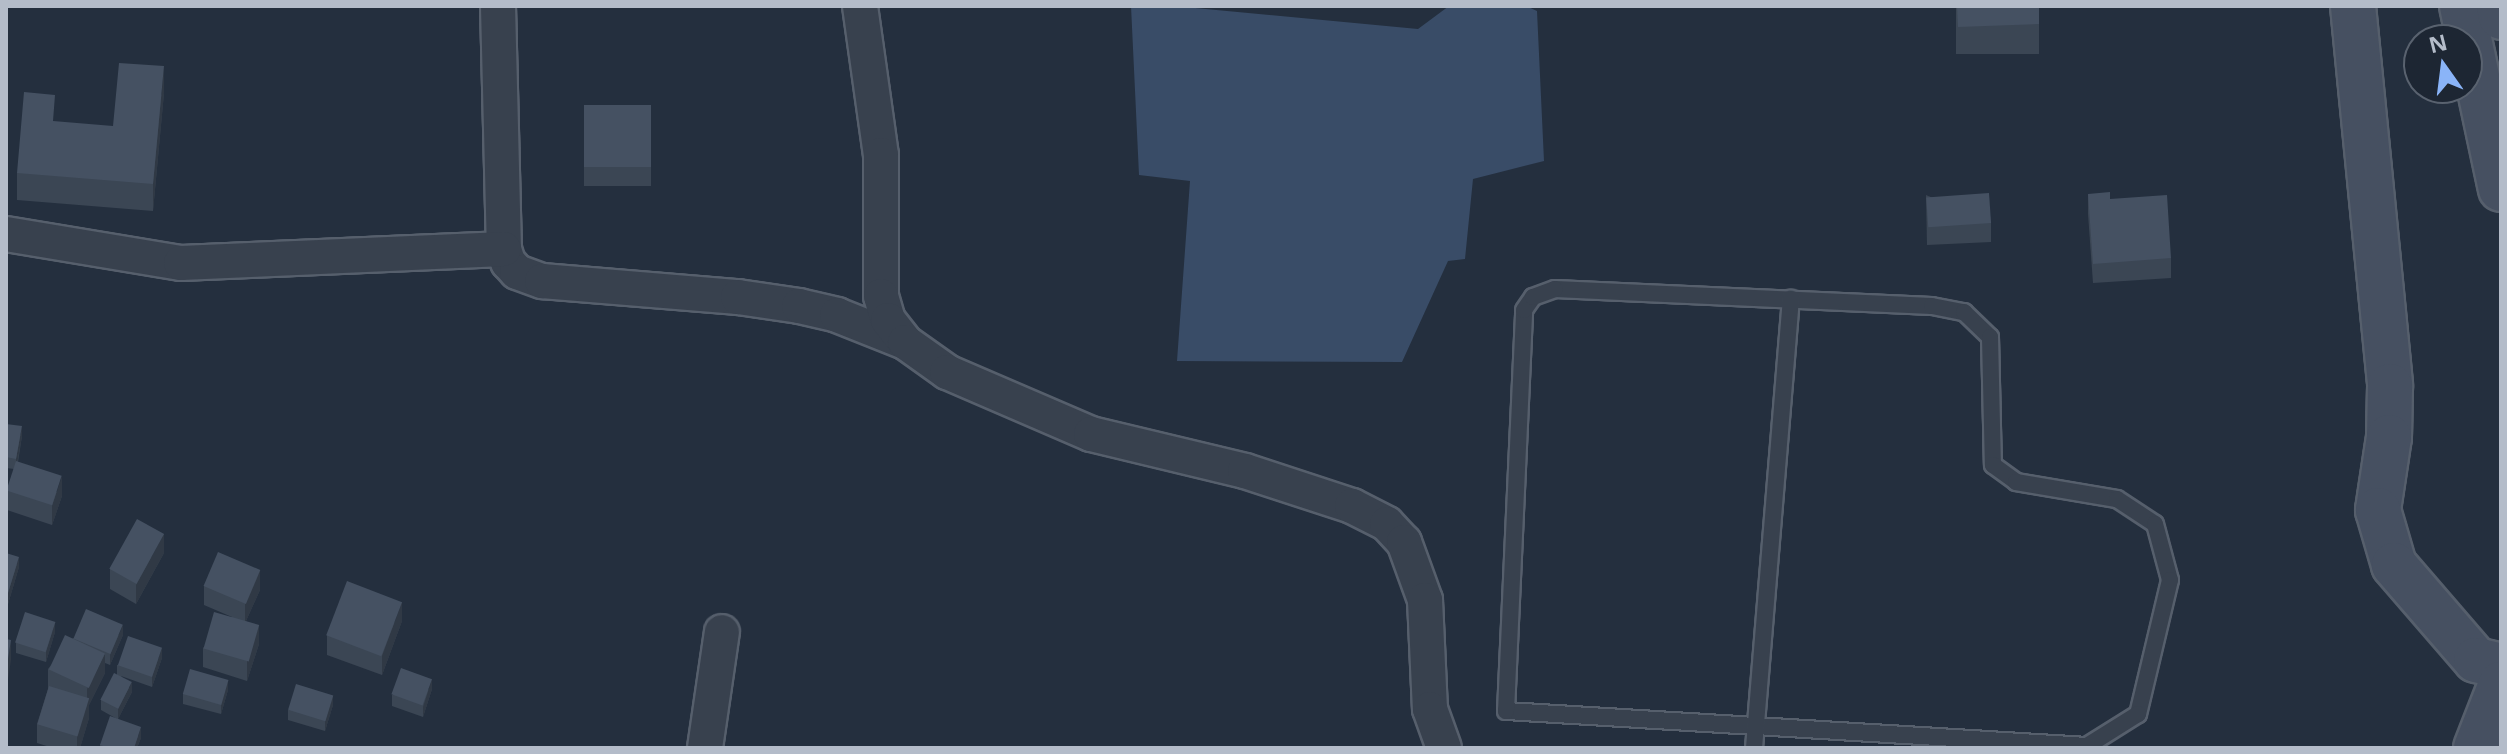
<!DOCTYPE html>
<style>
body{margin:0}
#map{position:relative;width:2507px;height:754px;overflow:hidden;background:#242f3e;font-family:"Noto Sans",sans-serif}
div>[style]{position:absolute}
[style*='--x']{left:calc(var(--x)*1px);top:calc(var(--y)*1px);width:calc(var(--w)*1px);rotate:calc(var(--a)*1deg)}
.water>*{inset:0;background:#394c67}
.roads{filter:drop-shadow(2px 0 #565f6c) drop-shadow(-2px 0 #565f6c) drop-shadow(0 2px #565f6c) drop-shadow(0 -2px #565f6c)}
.lane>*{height:16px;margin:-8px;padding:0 8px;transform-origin:8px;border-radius:8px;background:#38414e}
.street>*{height:34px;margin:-17px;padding:0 17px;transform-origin:17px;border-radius:17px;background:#38414e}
.secondary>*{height:44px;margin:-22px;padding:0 22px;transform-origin:22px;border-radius:22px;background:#465061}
.wall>*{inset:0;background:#3b4654;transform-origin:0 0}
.shaded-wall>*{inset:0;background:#303945}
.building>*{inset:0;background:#455162;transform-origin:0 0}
span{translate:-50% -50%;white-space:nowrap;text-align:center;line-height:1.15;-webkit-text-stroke:6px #1d2633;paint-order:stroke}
.frame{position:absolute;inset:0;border:8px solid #b4bcc9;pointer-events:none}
.north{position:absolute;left:2403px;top:24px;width:80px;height:80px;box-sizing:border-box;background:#1d2633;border:2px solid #59626f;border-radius:50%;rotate:346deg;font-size:22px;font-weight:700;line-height:32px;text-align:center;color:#b4bcc9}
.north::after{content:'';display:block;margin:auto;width:28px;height:36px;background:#8ab4f8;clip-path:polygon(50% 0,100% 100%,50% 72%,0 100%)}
</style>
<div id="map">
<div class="water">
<div style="clip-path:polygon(1131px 6px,1174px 6px,1418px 29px,1449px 6px,1526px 6px,1537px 11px,1544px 161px,1473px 179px,1465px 259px,1448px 261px,1402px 362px,1177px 361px,1190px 181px,1139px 175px)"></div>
</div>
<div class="roads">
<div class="lane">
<div style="--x:1555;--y:289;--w:377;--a:2.6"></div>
<div style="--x:1932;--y:306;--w:33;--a:11"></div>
<div style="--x:1964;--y:312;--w:36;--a:44"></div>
<div style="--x:1990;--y:337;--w:128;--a:88.7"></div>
<div style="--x:1993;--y:465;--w:29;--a:36"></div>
<div style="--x:2016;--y:482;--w:102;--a:9.6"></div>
<div style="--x:2117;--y:499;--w:45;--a:33.3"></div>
<div style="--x:2155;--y:524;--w:58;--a:75"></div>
<div style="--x:2170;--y:580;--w:138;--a:103.4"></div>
<div style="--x:2138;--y:714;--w:60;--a:147.9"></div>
<div style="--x:2087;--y:746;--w:582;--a:-176.55"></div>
<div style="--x:1506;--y:711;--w:401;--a:-87.4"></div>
<div style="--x:1524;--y:310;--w:16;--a:-55"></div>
<div style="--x:1533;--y:297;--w:23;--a:-20"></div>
<div style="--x:1754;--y:748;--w:451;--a:-85.3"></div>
</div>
<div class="street">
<div style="--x:498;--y:6;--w:243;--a:88.6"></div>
<div style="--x:504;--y:249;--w:14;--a:73"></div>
<div style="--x:508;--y:262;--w:13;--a:48"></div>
<div style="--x:517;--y:272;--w:27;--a:20"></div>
<div style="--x:542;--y:281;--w:197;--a:4.7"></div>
<div style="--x:738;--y:297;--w:62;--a:8.4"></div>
<div style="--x:799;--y:306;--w:39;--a:13"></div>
<div style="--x:837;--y:315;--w:73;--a:21.7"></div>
<div style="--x:860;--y:6;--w:150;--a:82"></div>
<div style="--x:881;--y:155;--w:141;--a:90"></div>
<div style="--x:881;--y:296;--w:25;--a:74"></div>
<div style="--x:888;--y:320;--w:28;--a:52"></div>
<div style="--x:905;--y:342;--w:52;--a:35.5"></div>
<div style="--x:947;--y:372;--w:157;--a:23.3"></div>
<div style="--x:1091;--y:434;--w:158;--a:13.5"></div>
<div style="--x:1245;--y:471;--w:113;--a:18.1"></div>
<div style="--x:1352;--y:506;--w:39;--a:27"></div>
<div style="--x:1387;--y:524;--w:25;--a:47"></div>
<div style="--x:1404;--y:542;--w:62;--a:70.1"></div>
<div style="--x:1425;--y:600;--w:109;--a:87.4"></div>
<div style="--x:1430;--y:709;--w:41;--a:70.3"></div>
<div style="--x:6;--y:234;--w:177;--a:9.4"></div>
<div style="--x:181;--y:263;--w:323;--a:-2.5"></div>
<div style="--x:705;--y:748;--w:117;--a:-81.7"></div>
</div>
<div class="secondary">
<div style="--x:2353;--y:6;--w:382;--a:84.4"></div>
<div style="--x:2390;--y:386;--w:51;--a:91.1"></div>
<div style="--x:2389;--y:437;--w:74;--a:98.6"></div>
<div style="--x:2378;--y:510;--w:57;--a:73.8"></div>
<div style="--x:2394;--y:565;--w:125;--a:49.2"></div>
<div style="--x:2476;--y:660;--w:26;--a:13"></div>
<div style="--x:2462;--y:6;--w:187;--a:78"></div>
<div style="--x:2499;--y:6;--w:11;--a:80"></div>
<div style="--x:2476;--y:748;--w:69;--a:-68.7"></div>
</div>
</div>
<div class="wall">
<div style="left:1956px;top:6px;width:83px;height:48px"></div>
<div style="clip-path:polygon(164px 93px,153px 211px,17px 200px,17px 173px,113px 126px)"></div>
<div style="left:584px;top:105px;width:67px;height:81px"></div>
<div style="clip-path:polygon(2088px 194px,2110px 199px,2171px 258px,2171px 278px,2093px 283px,2088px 214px)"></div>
<div style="clip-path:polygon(1926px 195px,1991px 223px,1991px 242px,1927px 245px)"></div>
<div style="clip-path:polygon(6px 424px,22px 436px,18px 462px,62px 496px,52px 525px,7px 510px,7px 491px,14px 469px,6px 468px)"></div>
<div style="clip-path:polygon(6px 553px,19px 567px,8px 604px,6px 603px)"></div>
<div style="clip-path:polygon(164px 553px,136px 604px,110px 589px,110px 569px)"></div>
<div style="clip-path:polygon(204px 586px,260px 590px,246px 621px,259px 644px,247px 681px,203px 667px,203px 648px,232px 617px,204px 605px)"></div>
<div style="clip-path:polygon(402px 621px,382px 675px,327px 655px,327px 635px)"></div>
<div style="clip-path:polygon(55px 632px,46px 662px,16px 653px,16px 643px)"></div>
<div style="clip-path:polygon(123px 635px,110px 665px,105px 663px,105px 673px,89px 705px,89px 718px,80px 748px,53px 748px,37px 743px,37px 724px,48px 689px,48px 669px,73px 638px)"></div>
<div style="clip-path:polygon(162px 658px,152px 687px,121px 676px,132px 692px,118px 719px,141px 738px,137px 748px,100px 748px,100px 745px,117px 719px,101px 710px,101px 700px,117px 675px,117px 665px)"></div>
<div style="clip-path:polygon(432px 689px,423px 717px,392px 706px,392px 695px)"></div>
<div style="clip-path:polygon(228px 690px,221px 714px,183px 704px,183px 694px)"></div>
<div style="clip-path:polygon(333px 705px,325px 731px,288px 720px,288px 710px)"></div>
</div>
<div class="shaded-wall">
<div style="clip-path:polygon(164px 66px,164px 93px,153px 211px,153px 184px)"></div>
<div style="clip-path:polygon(22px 426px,22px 436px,16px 469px,16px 459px)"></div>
<div style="clip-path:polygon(62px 476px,62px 496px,52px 525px,52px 506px)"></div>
<div style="clip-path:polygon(164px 534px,164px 553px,136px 604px,136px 585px)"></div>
<div style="clip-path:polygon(19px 557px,19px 567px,8px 604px,8px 593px)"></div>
<div style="clip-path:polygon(260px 570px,260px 590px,245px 623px,245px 603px)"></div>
<div style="clip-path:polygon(402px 602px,402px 621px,382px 675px,382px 656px)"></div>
<div style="clip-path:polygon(55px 622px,55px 632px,46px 662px,46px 652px)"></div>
<div style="clip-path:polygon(123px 625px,123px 635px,110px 665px,110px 655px)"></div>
<div style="clip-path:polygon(259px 625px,259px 644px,247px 681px,247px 661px)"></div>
<div style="clip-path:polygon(11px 640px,11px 660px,6px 692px,6px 672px)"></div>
<div style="clip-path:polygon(162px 648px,162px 658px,152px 687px,152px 677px)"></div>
<div style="clip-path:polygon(105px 654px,105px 673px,89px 705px,89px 718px,80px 748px,77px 748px,77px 736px,87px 704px,87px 689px)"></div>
<div style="clip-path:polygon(432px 679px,432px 689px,423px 717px,423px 707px)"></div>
<div style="clip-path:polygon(228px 680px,228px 690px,221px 714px,221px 704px)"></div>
<div style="clip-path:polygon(132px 682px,132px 692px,118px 719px,118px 709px)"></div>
<div style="clip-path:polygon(333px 695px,333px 705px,325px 731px,325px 721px)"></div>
<div style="clip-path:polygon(141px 727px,141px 738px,137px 748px,134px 748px)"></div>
</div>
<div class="building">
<div style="clip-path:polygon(1957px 6px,2039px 6px,2039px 24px,1958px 27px)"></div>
<div style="clip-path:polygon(119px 63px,164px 66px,153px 184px,17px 173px,24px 92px,55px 95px,53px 121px,113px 126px)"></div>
<div style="left:584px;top:105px;width:67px;height:62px"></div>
<div style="clip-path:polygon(2110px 192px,2110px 199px,2167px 195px,2171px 258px,2093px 264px,2088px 194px)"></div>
<div style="left:1989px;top:193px;width:30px;height:63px;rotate:86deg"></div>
<div style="clip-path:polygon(6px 424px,22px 426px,16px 459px,6px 457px)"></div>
<div style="left:16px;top:461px;width:48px;height:31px;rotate:18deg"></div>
<div style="left:137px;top:519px;width:31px;height:57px;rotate:29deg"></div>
<div style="left:218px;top:552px;width:46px;height:37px;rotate:23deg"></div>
<div style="clip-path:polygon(6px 553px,19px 557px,8px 593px,6px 593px)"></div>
<div style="left:347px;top:581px;width:59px;height:58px;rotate:21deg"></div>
<div style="left:86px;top:609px;width:40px;height:32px;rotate:23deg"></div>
<div style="left:25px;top:612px;width:32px;height:32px;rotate:18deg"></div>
<div style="left:214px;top:612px;width:47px;height:38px;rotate:16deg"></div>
<div style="left:65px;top:635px;width:44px;height:38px;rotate:25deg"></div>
<div style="left:128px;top:636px;width:36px;height:31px;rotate:19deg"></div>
<div style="clip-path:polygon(6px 639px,11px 640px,6px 672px)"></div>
<div style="left:401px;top:668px;width:33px;height:28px;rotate:20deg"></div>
<div style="left:190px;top:669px;width:40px;height:26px;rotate:16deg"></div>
<div style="left:114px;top:673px;width:20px;height:30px;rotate:27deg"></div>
<div style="left:296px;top:684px;width:39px;height:27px;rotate:17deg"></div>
<div style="left:49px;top:686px;width:42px;height:40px;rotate:17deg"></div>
<div style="clip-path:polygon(110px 716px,141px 727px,134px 748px,109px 748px,100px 745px)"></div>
</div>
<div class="frame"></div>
<div class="north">N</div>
</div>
